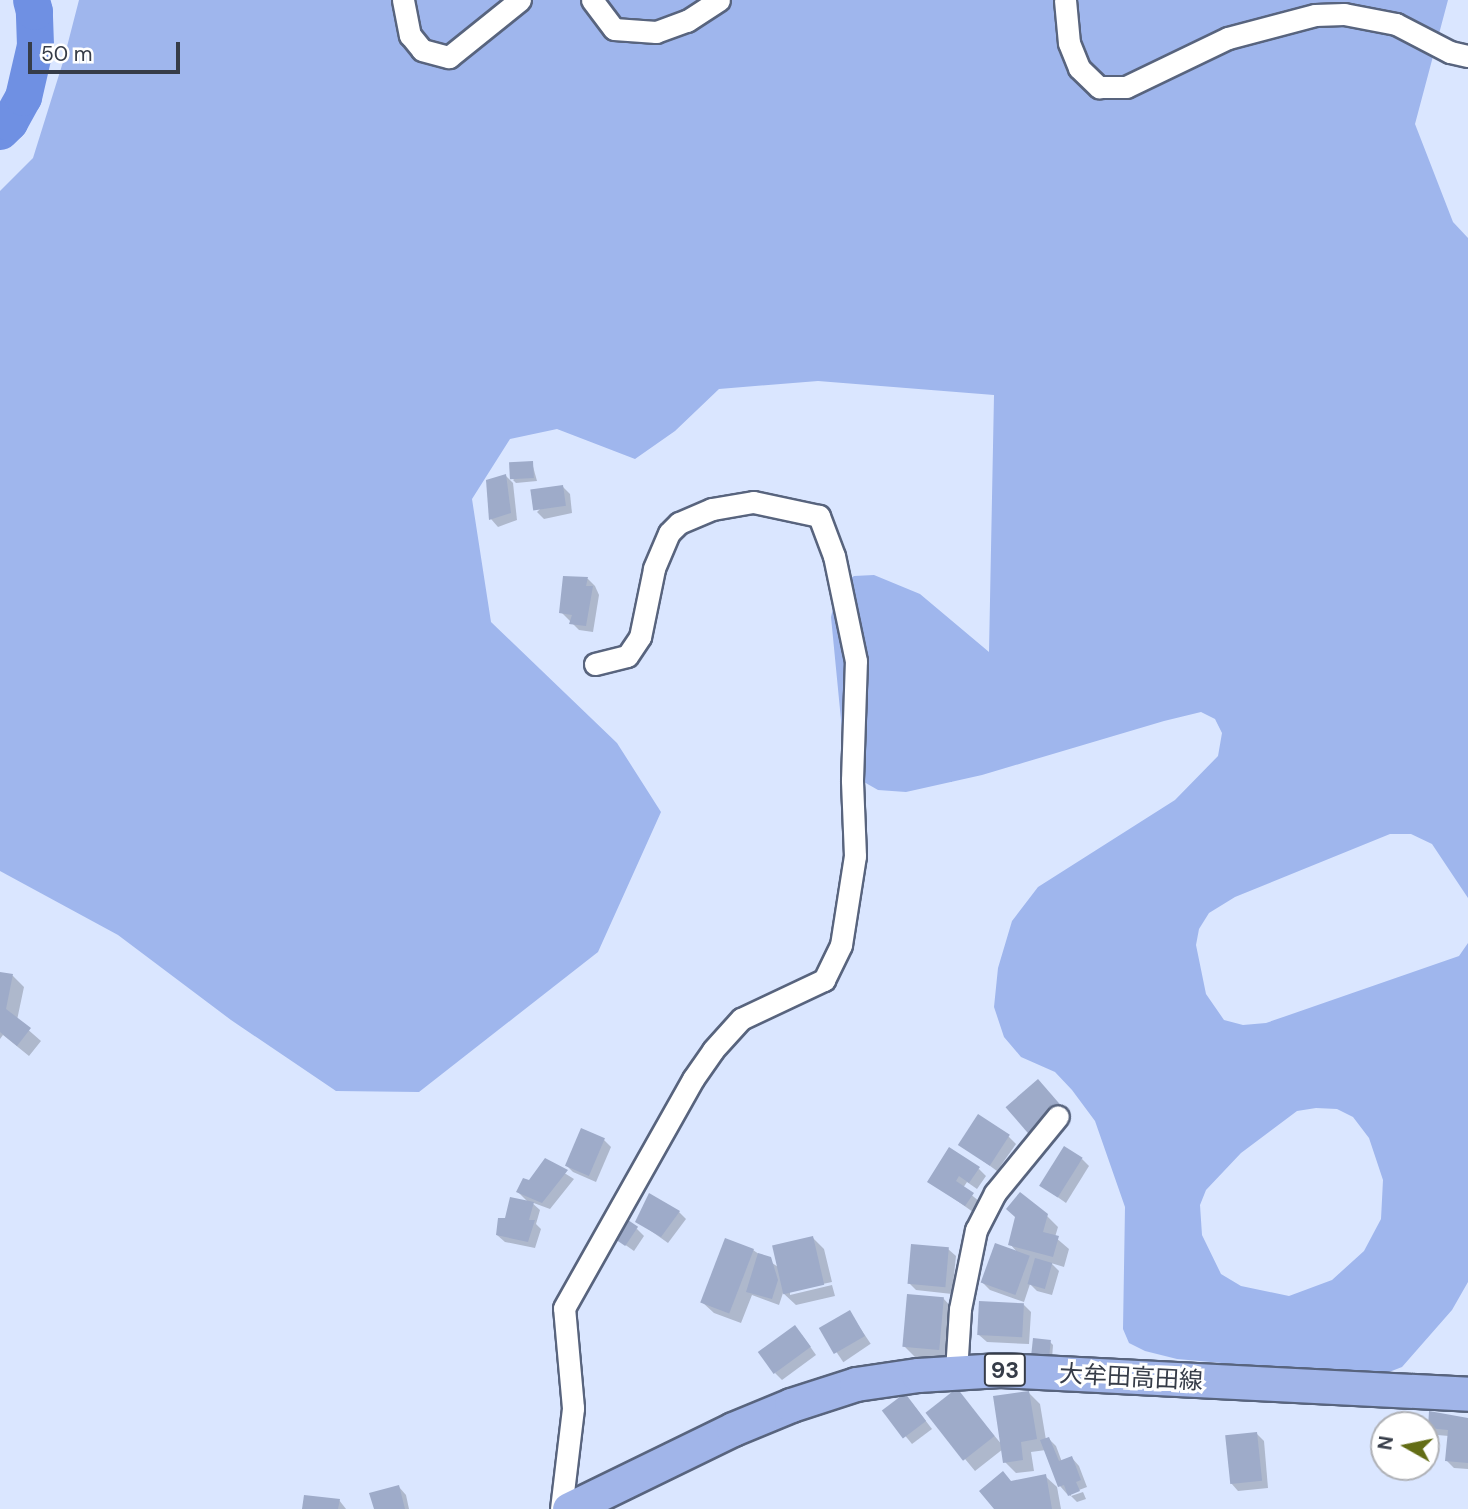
<!DOCTYPE html>
<meta charset="utf-8">
<style>
body{margin:0}
#map{position:relative;width:1468px;height:1509px;overflow:hidden;background:#dae6ff;font-family:"DM Sans","Noto Sans JP",sans-serif}
div>[style]{position:absolute}
[style*='--x']{left:calc(var(--x)*1px);top:calc(var(--y)*1px);width:calc(var(--w)*1px);rotate:calc(var(--a)*1deg)}
.green>*{inset:0;background:#9fb6ed}
.shadow>*{inset:0;background:#0003;transform-origin:0 0}
.river>*{height:37px;margin:-18.5px;padding:0 18.5px;transform-origin:18.5px;border-radius:18.5px;background:#6f90e3}
.building>*{inset:0;background:#9eabc9;transform-origin:0 0}
.roads{filter:drop-shadow(2px 0 #58647e) drop-shadow(-2px 0 #58647e) drop-shadow(0 2px #58647e) drop-shadow(0 -2px #58647e)}
.minor>*{height:21px;margin:-10.5px;padding:0 10.5px;transform-origin:10.5px;border-radius:10.5px;background:#fff}
.primary>*{height:33px;margin:-16.5px;padding:0 16.5px;transform-origin:16.5px;border-radius:16.5px;background:#a1b5e9}
span{translate:-50% -50%;white-space:nowrap;text-align:center;line-height:1.15;-webkit-text-stroke:6px #fff;paint-order:stroke}
.shield-label span{padding:2px 5px;background:#fff;border:2px solid;border-radius:5px;-webkit-text-stroke-width:0}
.shield-label{font-size:23px;color:#363c48;font-weight:700}
.street-label{font-size:24px;color:#363c48}
.north{position:absolute;left:1370px;top:1411px;width:70px;height:70px;box-sizing:border-box;background:#fff;border:2px solid #afb1b6;border-radius:50%;rotate:279deg;font-size:19px;font-weight:700;line-height:28px;text-align:center;color:#363c48}
.north::after{content:'';display:block;margin:auto;width:24px;height:32px;background:#636d15;clip-path:polygon(50% 0,100% 100%,50% 72%,0 100%)}
.scale{position:absolute;left:28px;top:42px;width:152px;height:32px;box-sizing:border-box;border:4px solid #363c48;border-top:0;padding-left:9px;font-size:21px;line-height:24px;white-space:nowrap;color:#363c48;-webkit-text-stroke:5px #fff;paint-order:stroke}
</style>
<div id="map">
<div class="green">
<div style="clip-path:polygon(evenodd,79px 0,1448px 0,1415px 124px,1453px 222px,1468px 238px,1468px 898px,1432px 844px,1411px 834px,1390px 834px,1235px 897px,1209px 913px,1199px 929px,1196px 945px,1206px 994px,1224px 1020px,1243px 1025px,1266px 1023px,1459px 956px,1468px 943px,1468px 1282px,1452px 1310px,1402px 1367px,1384px 1374px,1345px 1374px,1177px 1359px,1145px 1351px,1129px 1343px,1123px 1329px,1125px 1207px,1095px 1121px,1072px 1090px,1055px 1072px,1021px 1057px,1004px 1037px,994px 1007px,998px 968px,1012px 921px,1038px 887px,1175px 800px,1218px 756px,1222px 733px,1215px 719px,1201px 712px,1164px 721px,982px 775px,906px 792px,878px 790px,864px 782px,845px 761px,831px 617px,838px 587px,854px 576px,874px 575px,920px 594px,989px 652px,994px 395px,818px 381px,719px 389px,675px 431px,635px 459px,557px 429px,510px 439px,472px 499px,491px 622px,617px 743px,661px 812px,598px 952px,419px 1092px,336px 1091px,231px 1020px,118px 935px,0 871px,0 191px,33px 158px,63px 62px,79px 0,1316px 1108px,1337px 1109px,1353px 1117px,1369px 1138px,1383px 1180px,1381px 1219px,1364px 1251px,1332px 1280px,1289px 1296px,1241px 1286px,1221px 1274px,1202px 1235px,1200px 1205px,1206px 1190px,1241px 1153px,1297px 1111px,1316px 1108px)"></div>
</div>
<div class="shadow">
<div style="clip-path:polygon(532px 463px,537px 481px,516px 483px,513px 480px)"></div>
<div style="clip-path:polygon(506px 476px,513px 483px,517px 520px,498px 527px,491px 519px,488px 481px)"></div>
<div style="clip-path:polygon(563px 487px,570px 494px,572px 513px,544px 519px,537px 512px)"></div>
<div style="clip-path:polygon(565px 578px,588px 579px,595px 586px,599px 595px,593px 632px,579px 630px,561px 612px)"></div>
<div style="clip-path:polygon(0 973px,13px 976px,24px 987px,17px 1020px,41px 1041px,29px 1056px,3px 1035px,0 1039px)"></div>
<div style="clip-path:polygon(1008px 1136px,1016px 1144px,997px 1171px,960px 1144px)"></div>
<div style="clip-path:polygon(604px 1140px,611px 1147px,596px 1182px,573px 1172px,566px 1165px)"></div>
<div style="clip-path:polygon(1082px 1159px,1089px 1166px,1066px 1203px,1042px 1186px)"></div>
<div style="clip-path:polygon(545px 1161px,574px 1179px,550px 1209px,531px 1202px,540px 1210px,536px 1224px,541px 1229px,535px 1248px,505px 1242px,497px 1235px,507px 1220px,528px 1202px,518px 1192px,530px 1182px)"></div>
<div style="clip-path:polygon(979px 1169px,986px 1176px,977px 1189px,967px 1182px,963px 1188px,980px 1202px,973px 1212px,929px 1181px)"></div>
<div style="clip-path:polygon(679px 1212px,686px 1219px,668px 1243px,637px 1221px)"></div>
<div style="clip-path:polygon(1046px 1215px,1058px 1227px,1055px 1237px,1069px 1249px,1064px 1267px,1051px 1263px,1059px 1271px,1052px 1295px,1037px 1291px,1030px 1284px,1024px 1302px,990px 1290px,983px 1283px,1019px 1254px,1010px 1244px)"></div>
<div style="clip-path:polygon(637px 1229px,644px 1236px,634px 1251px,610px 1234px)"></div>
<div style="clip-path:polygon(813px 1238px,824px 1249px,832px 1282px,790px 1291px,790px 1295px,832px 1285px,835px 1296px,796px 1305px,783px 1293px,779px 1305px,752px 1295px,741px 1323px,714px 1313px,702px 1302px,753px 1250px,778px 1267px)"></div>
<div style="clip-path:polygon(948px 1249px,956px 1256px,952px 1294px,916px 1290px,909px 1283px)"></div>
<div style="clip-path:polygon(943px 1298px,954px 1310px,950px 1360px,916px 1358px,904px 1346px)"></div>
<div style="clip-path:polygon(1024px 1305px,1031px 1312px,1029px 1344px,987px 1342px,979px 1335px)"></div>
<div style="left:850px;top:1313px;width:37px;height:33px;rotate:56deg"></div>
<div style="clip-path:polygon(802px 1335px,816px 1355px,782px 1380px,775px 1373px)"></div>
<div style="clip-path:polygon(1050px 1342px,1053px 1345px,1052px 1359px,1033px 1353px)"></div>
<div style="clip-path:polygon(956px 1390px,1003px 1446px,1029px 1393px,1040px 1404px,1046px 1440px,1049px 1439px,1056px 1446px,1062px 1462px,1072px 1458px,1079px 1466px,1087px 1487px,1071px 1493px,1071px 1496px,1067px 1494px,1060px 1486px,1046px 1450px,1031px 1452px,1034px 1471px,1016px 1473px,1005px 1462px,1003px 1449px,975px 1471px,927px 1413px)"></div>
<div style="clip-path:polygon(912px 1403px,932px 1429px,912px 1444px,885px 1411px)"></div>
<div style="clip-path:polygon(1468px 1419px,1468px 1469px,1454px 1468px,1447px 1461px,1449px 1436px,1437px 1435px,1429px 1427px)"></div>
<div style="clip-path:polygon(1257px 1434px,1264px 1441px,1268px 1488px,1238px 1491px,1231px 1483px)"></div>
<div style="clip-path:polygon(1045px 1476px,1057px 1487px,1061px 1509px,996px 1509px)"></div>
<div style="clip-path:polygon(399px 1487px,406px 1495px,409px 1509px,375px 1509px)"></div>
<div style="clip-path:polygon(1083px 1492px,1086px 1499px,1077px 1502px,1071px 1496px)"></div>
<div style="clip-path:polygon(339px 1500px,346px 1509px,304px 1509px)"></div>
</div>
<div class="river">
<div style="--x:0;--y:131;--w:13;--a:-45"></div>
<div style="--x:9;--y:122;--w:29;--a:-61"></div>
<div style="--x:23;--y:97;--w:53;--a:-77"></div>
<div style="--x:35;--y:45;--w:34;--a:-92"></div>
<div style="--x:34;--y:11;--w:11;--a:-105"></div>
</div>
<div class="building">
<div style="left:533px;top:461px;width:17px;height:24px;rotate:87deg"></div>
<div style="clip-path:polygon(506px 474px,511px 513px,489px 520px,486px 480px)"></div>
<div style="left:563px;top:485px;width:21px;height:33px;rotate:82deg"></div>
<div style="clip-path:polygon(563px 576px,588px 577px,586px 586px,593px 586px,586px 626px,569px 624px,572px 615px,559px 613px)"></div>
<div style="clip-path:polygon(0 972px,13px 974px,6px 1009px,31px 1028px,17px 1046px,0 1032px)"></div>
<div style="left:1038px;top:1079px;width:35px;height:43px;rotate:49deg"></div>
<div style="left:978px;top:1114px;width:38px;height:37px;rotate:33deg"></div>
<div style="left:581px;top:1128px;width:26px;height:41px;rotate:23deg"></div>
<div style="left:1064px;top:1146px;width:22px;height:47px;rotate:32deg"></div>
<div style="clip-path:polygon(949px 1147px,980px 1167px,969px 1183px,959px 1176px,956px 1181px,974px 1193px,965px 1206px,927px 1182px)"></div>
<div style="clip-path:polygon(545px 1158px,568px 1170px,542px 1203px,516px 1192px,523px 1178px,529px 1180px)"></div>
<div style="clip-path:polygon(1020px 1192px,1048px 1214px,1043px 1232px,1059px 1236px,1053px 1257px,1008px 1245px,1015px 1217px,1006px 1209px)"></div>
<div style="clip-path:polygon(649px 1193px,680px 1211px,661px 1237px,635px 1222px)"></div>
<div style="clip-path:polygon(510px 1197px,534px 1202px,529px 1220px,535px 1220px,528px 1242px,496px 1235px,498px 1218px,505px 1218px)"></div>
<div style="left:619px;top:1214px;width:23px;height:23px;rotate:34deg"></div>
<div style="left:813px;top:1236px;width:50px;height:42px;rotate:77deg"></div>
<div style="left:725px;top:1238px;width:31px;height:69px;rotate:21deg"></div>
<div style="left:995px;top:1243px;width:37px;height:42px;rotate:20deg"></div>
<div style="left:911px;top:1244px;width:38px;height:40px;rotate:5deg"></div>
<div style="clip-path:polygon(758px 1253px,771px 1257px,778px 1280px,772px 1299px,746px 1292px)"></div>
<div style="left:1035px;top:1258px;width:18px;height:27px;rotate:16deg"></div>
<div style="left:907px;top:1294px;width:37px;height:53px;rotate:5deg"></div>
<div style="left:979px;top:1301px;width:45px;height:34px;rotate:3deg"></div>
<div style="left:850px;top:1310px;width:30px;height:36px;rotate:60deg"></div>
<div style="left:795px;top:1325px;width:27px;height:46px;rotate:54deg"></div>
<div style="left:1033px;top:1338px;width:18px;height:16px;rotate:6deg"></div>
<div style="left:957px;top:1388px;width:61px;height:40px;rotate:52deg"></div>
<div style="clip-path:polygon(1029px 1391px,1037px 1439px,1021px 1442px,1023px 1460px,1003px 1463px,993px 1396px)"></div>
<div style="left:905px;top:1393px;width:35px;height:29px;rotate:53deg"></div>
<div style="clip-path:polygon(1429px 1411px,1468px 1418px,1468px 1463px,1445px 1461px,1448px 1430px,1428px 1428px)"></div>
<div style="left:1257px;top:1432px;width:49px;height:32px;rotate:84deg"></div>
<div style="clip-path:polygon(1049px 1437px,1059px 1461px,1072px 1456px,1081px 1480px,1076px 1482px,1080px 1491px,1068px 1496px,1064px 1485px,1058px 1487px,1040px 1440px)"></div>
<div style="clip-path:polygon(1003px 1471px,1011px 1481px,1046px 1474px,1052px 1509px,994px 1509px,979px 1491px)"></div>
<div style="clip-path:polygon(399px 1485px,405px 1509px,374px 1509px,369px 1493px)"></div>
<div style="clip-path:polygon(304px 1495px,340px 1499px,338px 1509px,302px 1509px)"></div>
</div>
<div class="roads">
<div class="minor">
<div style="--x:403;--y:0;--w:36;--a:79"></div>
<div style="--x:410;--y:35;--w:19;--a:51"></div>
<div style="--x:422;--y:50;--w:28;--a:15"></div>
<div style="--x:449;--y:57;--w:91;--a:-38.8"></div>
<div style="--x:592;--y:0;--w:36;--a:53"></div>
<div style="--x:614;--y:29;--w:42;--a:4.1"></div>
<div style="--x:656;--y:32;--w:33;--a:-20"></div>
<div style="--x:687;--y:21;--w:38;--a:-33"></div>
<div style="--x:1065;--y:0;--w:43;--a:84.7"></div>
<div style="--x:1069;--y:43;--w:27;--a:68"></div>
<div style="--x:1079;--y:68;--w:28;--a:44"></div>
<div style="--x:1099;--y:87;--w:27;--a:0"></div>
<div style="--x:1126;--y:87;--w:113;--a:-25.7"></div>
<div style="--x:1228;--y:38;--w:90;--a:-14.8"></div>
<div style="--x:1315;--y:15;--w:29;--a:-2"></div>
<div style="--x:1344;--y:14;--w:53;--a:10.9"></div>
<div style="--x:1396;--y:24;--w:61;--a:27.4"></div>
<div style="--x:1450;--y:52;--w:18;--a:13"></div>
<div style="--x:956;--y:1371;--w:62;--a:-86.3"></div>
<div style="--x:960;--y:1309;--w:81;--a:-78.6"></div>
<div style="--x:976;--y:1230;--w:42;--a:-62.8"></div>
<div style="--x:995;--y:1193;--w:99;--a:-50.7"></div>
<div style="--x:561;--y:1509;--w:102;--a:-83.2"></div>
<div style="--x:573;--y:1408;--w:100;--a:-95.1"></div>
<div style="--x:564;--y:1308;--w:263;--a:-60.6"></div>
<div style="--x:693;--y:1079;--w:35;--a:-55"></div>
<div style="--x:713;--y:1050;--w:42;--a:-47.9"></div>
<div style="--x:741;--y:1019;--w:92;--a:-25.2"></div>
<div style="--x:824;--y:980;--w:39;--a:-64"></div>
<div style="--x:841;--y:945;--w:90;--a:-81.1"></div>
<div style="--x:855;--y:856;--w:76;--a:-92.3"></div>
<div style="--x:852;--y:780;--w:119;--a:-88.1"></div>
<div style="--x:856;--y:661;--w:107;--a:-101.8"></div>
<div style="--x:834;--y:556;--w:43;--a:-110.6"></div>
<div style="--x:819;--y:516;--w:67;--a:-168"></div>
<div style="--x:753;--y:502;--w:42;--a:170.3"></div>
<div style="--x:712;--y:509;--w:36;--a:157"></div>
<div style="--x:679;--y:523;--w:14;--a:135"></div>
<div style="--x:669;--y:533;--w:39;--a:113"></div>
<div style="--x:654;--y:569;--w:69;--a:101.6"></div>
<div style="--x:640;--y:637;--w:23;--a:124"></div>
<div style="--x:627;--y:656;--w:33;--a:166"></div>
</div>
<div class="primary">
<div style="--x:569;--y:1509;--w:182;--a:-26"></div>
<div style="--x:733;--y:1429;--w:63;--a:-22.5"></div>
<div style="--x:791;--y:1405;--w:68;--a:-17.9"></div>
<div style="--x:856;--y:1384;--w:63;--a:-8.3"></div>
<div style="--x:918;--y:1375;--w:82;--a:-3.5"></div>
<div style="--x:1000;--y:1370;--w:469;--a:2.9"></div>
</div>
</div>
<div class="shield-label">
<span style="left:1005px;top:1370px">93</span>
</div>
<div class="street-label">
<span style="left:1131px;top:1377px;rotate:3deg">大牟田高田線</span>
</div>
<div class="north">N</div>
<div class="scale">50 m</div>
</div>
